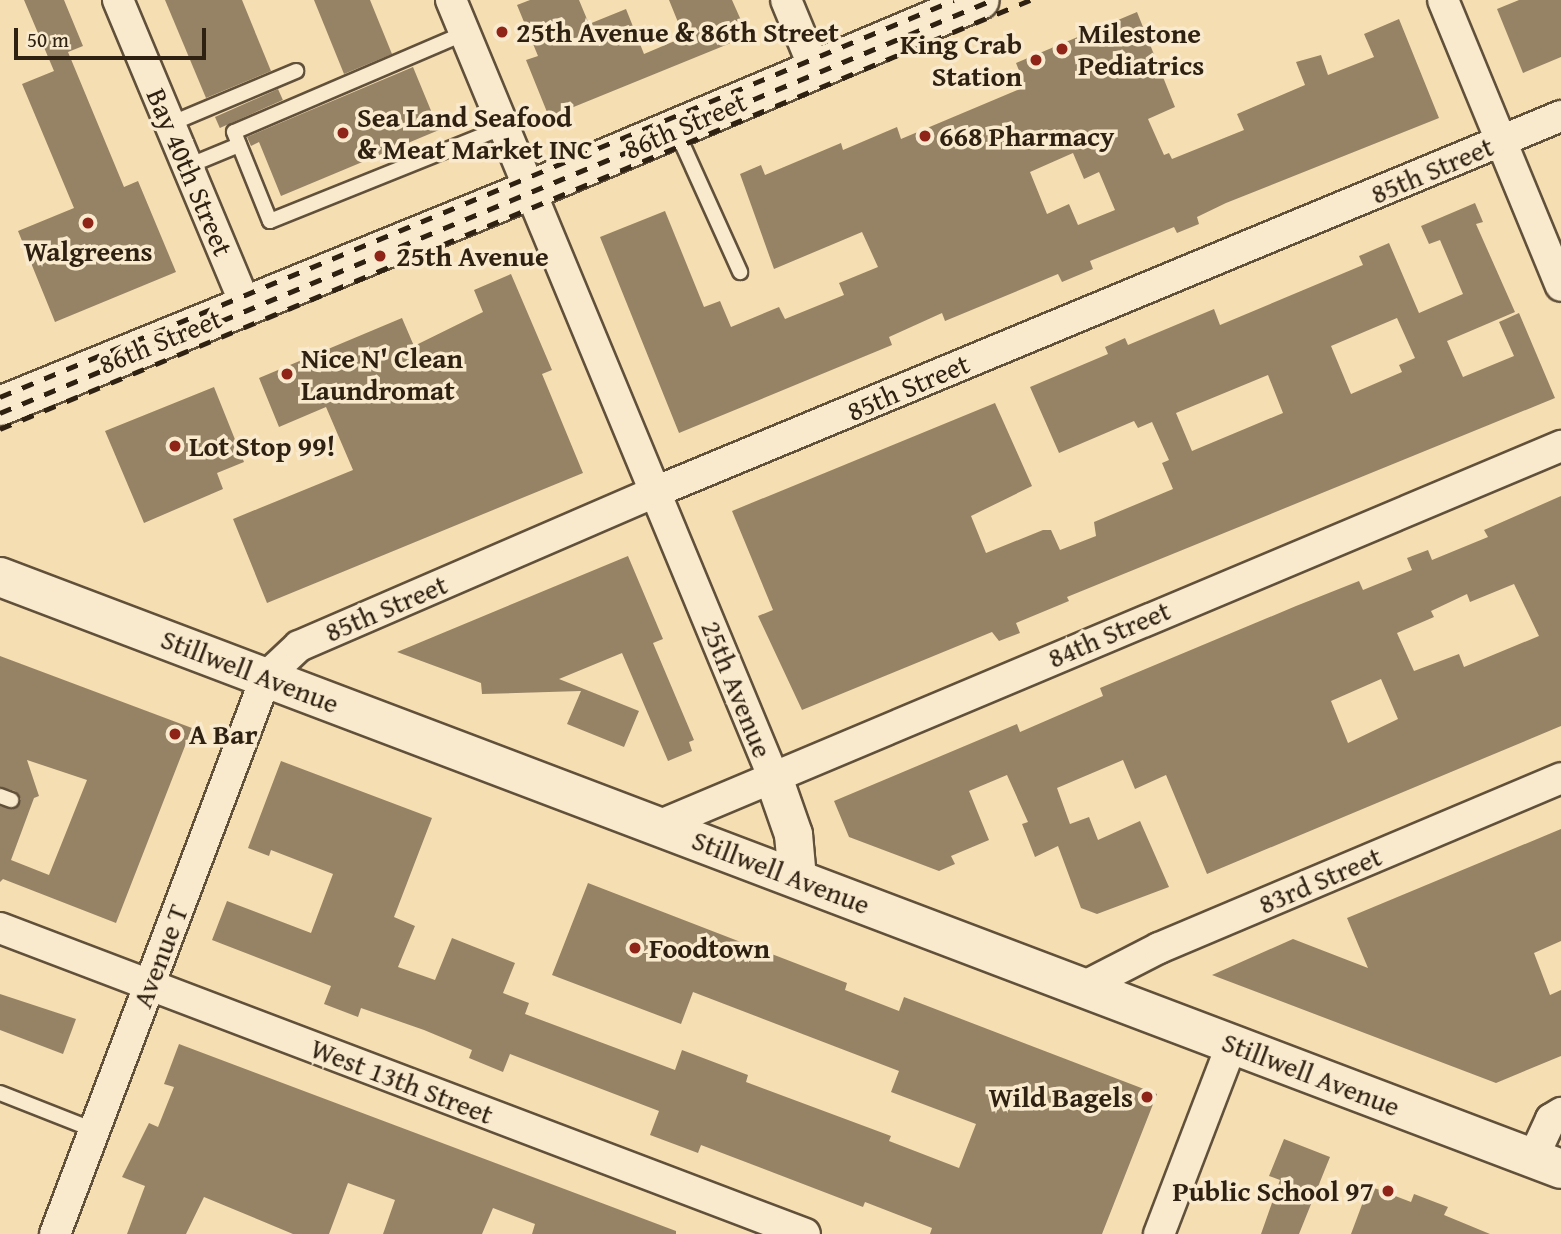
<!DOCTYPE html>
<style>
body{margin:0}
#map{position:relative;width:1561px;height:1234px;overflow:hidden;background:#f6deb3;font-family:"Gentium Book Plus",serif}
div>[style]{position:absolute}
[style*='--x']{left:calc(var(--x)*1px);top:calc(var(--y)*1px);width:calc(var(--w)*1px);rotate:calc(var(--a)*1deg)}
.building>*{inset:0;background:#968365;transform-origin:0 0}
.roads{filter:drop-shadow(2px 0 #61503a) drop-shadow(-2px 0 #61503a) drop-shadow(0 2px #61503a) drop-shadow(0 -2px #61503a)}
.service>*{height:14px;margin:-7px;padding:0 7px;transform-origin:7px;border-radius:7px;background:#f9eace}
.minor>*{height:30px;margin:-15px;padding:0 15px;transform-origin:15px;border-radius:15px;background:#f9eace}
.tertiary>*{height:37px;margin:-18.5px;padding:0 18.5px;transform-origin:18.5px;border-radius:18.5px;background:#f9eace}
.secondary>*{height:38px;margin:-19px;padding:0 19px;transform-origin:19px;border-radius:19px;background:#f9eace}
.rail>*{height:5px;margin-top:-2.5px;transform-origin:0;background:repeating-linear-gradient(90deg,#2f2111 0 12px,transparent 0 24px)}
.dots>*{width:19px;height:19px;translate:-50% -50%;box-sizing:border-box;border:4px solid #f9eace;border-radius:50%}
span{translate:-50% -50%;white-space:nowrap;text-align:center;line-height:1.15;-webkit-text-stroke:7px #f9eace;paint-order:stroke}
.poi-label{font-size:28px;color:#2f2111;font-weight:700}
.left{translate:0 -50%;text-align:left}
.right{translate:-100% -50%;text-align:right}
.street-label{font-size:28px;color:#2f2111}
.scale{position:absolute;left:14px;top:28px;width:192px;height:32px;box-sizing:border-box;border:4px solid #2f2111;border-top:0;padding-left:9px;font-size:21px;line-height:24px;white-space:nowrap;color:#2f2111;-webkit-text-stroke:5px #f9eace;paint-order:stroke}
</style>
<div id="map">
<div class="building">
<div style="clip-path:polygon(24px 0,64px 0,83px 46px,68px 52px,124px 187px,138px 181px,176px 272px,55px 322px,18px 231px,74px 208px,22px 84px,54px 71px)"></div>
<div style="clip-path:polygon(165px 0,242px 0,271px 71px,206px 98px)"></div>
<div style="clip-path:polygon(314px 0,370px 0,392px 54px,344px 74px)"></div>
<div style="clip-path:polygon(530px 0,579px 0,589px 24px,626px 9px,644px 54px,684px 37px,669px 0,732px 0,748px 36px,549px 117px,526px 60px,538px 56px,517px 5px)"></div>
<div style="clip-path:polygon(1519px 0,1561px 0,1561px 57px,1523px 73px,1497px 9px)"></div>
<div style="clip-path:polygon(evenodd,1137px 12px,1175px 107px,1148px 119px,1164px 155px,1169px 153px,1172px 159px,1244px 130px,1237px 114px,1305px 85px,1296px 62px,1321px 55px,1328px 75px,1374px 57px,1364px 34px,1399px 19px,1439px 118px,1226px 203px,1197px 217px,1199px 224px,1177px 233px,1174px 227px,1090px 261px,1093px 269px,1062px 282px,1058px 274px,945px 321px,942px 313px,889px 337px,892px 345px,679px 433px,600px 237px,665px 211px,704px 307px,720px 301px,731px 327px,779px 307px,785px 319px,844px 295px,839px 283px,878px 267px,862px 232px,774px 269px,740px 174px,761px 165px,765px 175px,841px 143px,843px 150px,897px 127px,901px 139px,1020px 89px,1024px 83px,1016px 63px,1137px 12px,1073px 153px,1084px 179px,1099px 172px,1115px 210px,1078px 225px,1069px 204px,1047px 214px,1030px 172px,1073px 153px)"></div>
<div style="clip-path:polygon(413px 67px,439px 130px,281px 196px,259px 142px,251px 146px,247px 137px)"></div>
<div style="left:278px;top:89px;width:12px;height:69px;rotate:66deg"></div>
<div style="clip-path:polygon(evenodd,1475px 203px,1483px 222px,1476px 224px,1515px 312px,1447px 341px,1463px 377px,1514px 356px,1499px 322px,1519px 313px,1555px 398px,1067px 597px,1069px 601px,1016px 623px,1020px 633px,999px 641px,992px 632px,802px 710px,758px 616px,773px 610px,732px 511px,995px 403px,1032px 486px,971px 516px,986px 553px,1043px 530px,1051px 530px,1060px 550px,1096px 536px,1094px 522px,1173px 489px,1162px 463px,1169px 460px,1152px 422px,1138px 428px,1134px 421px,1059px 453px,1030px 387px,1108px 354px,1105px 347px,1125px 338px,1128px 345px,1214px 309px,1220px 325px,1363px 265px,1359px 256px,1389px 243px,1419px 313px,1463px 294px,1440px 240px,1429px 244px,1421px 226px,1475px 203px,1397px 318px,1415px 358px,1399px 365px,1402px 372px,1351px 394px,1331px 346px,1397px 318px,1475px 203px,1268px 375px,1283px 413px,1192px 451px,1176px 413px,1268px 375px)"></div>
<div style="clip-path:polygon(511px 274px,552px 370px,542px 374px,583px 473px,267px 603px,233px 519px,353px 470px,326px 407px,279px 427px,259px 378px,402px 318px,414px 346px,483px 312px,474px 290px)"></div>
<div style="clip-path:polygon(214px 387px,244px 462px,217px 473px,223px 489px,144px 523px,105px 431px)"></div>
<div style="clip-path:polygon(evenodd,1561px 496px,1561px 726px,1207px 874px,1166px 775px,1135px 789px,1123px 760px,1057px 788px,1070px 824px,1089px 817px,1098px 840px,1140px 821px,1169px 887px,1097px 914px,1081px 908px,1058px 846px,1035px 857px,1022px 824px,1028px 822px,1007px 775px,969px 791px,989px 840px,951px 856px,955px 864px,939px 871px,849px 837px,834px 801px,1017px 724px,1020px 732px,1103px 696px,1100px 688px,1296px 606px,1359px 581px,1363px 590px,1412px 570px,1407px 558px,1428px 550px,1432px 560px,1488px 537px,1484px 530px,1561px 496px,1514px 584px,1539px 636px,1464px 667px,1459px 654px,1414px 671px,1397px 633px,1434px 617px,1431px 611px,1467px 594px,1470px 602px,1514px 584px,1561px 496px,1381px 679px,1398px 719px,1348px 743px,1331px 701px,1381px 679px)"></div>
<div style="clip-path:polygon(628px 556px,663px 639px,653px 643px,694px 740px,689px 742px,692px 751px,668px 761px,622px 653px,559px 679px,639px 711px,624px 747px,567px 724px,581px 691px,482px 694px,481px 683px,397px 652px)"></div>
<div style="clip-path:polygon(evenodd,0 656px,192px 728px,116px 923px,3px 879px,0 882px,0 806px,13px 809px,21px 799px,15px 791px,0 787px,0 656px,27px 760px,87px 780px,49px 875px,11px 860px,34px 798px,39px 796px,27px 760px)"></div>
<div style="clip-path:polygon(281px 761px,432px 818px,394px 917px,415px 926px,398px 967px,435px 980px,452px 938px,515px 963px,503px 993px,529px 1003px,525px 1014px,675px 1070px,682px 1050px,748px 1075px,746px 1082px,891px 1136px,889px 1141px,959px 1168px,976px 1124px,891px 1092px,899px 1071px,693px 992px,681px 1024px,552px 975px,588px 883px,847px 983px,845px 990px,899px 1011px,904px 997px,1157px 1094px,1102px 1234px,930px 1234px,932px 1228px,865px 1202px,863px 1207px,701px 1145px,698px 1153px,650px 1135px,659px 1111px,510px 1054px,503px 1072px,469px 1058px,472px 1050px,424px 1030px,361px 1008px,358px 1017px,324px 1004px,331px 986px,212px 940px,227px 901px,311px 933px,333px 874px,271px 850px,269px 856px,248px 848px)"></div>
<div style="clip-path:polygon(1561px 829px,1561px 941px,1534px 953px,1550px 995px,1561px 990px,1561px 1056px,1496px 1083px,1212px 975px,1293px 939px,1368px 968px,1347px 918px)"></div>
<div style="clip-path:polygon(0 994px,76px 1019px,63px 1054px,0 1030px)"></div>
<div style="clip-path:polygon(179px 1044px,676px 1231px,676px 1234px,532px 1234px,535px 1224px,493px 1208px,482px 1234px,383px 1234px,395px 1200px,348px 1183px,329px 1234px,293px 1234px,204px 1197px,186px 1234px,127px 1234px,145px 1186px,122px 1177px,149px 1123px,158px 1127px,174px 1087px,164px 1084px)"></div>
<div style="clip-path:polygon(1284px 1139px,1330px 1157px,1299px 1234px,1261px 1234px,1280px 1180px,1269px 1176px)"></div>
<div style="clip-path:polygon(1369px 1186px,1411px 1202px,1414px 1194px,1448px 1207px,1444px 1215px,1490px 1234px,1351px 1234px)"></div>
</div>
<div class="roads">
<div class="service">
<div style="--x:465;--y:33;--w:251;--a:156.8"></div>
<div style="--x:234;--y:132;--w:96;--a:68"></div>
<div style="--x:270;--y:221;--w:252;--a:-21.9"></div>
<div style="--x:170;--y:124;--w:137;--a:-22.8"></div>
<div style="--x:676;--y:130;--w:156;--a:65.7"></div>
<div style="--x:188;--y:166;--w:55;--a:-22.4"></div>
<div style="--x:0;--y:796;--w:12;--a:20"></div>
<div style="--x:0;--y:1093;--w:101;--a:21.5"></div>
</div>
<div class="minor">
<div style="--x:118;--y:0;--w:332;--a:67.3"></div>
<div style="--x:451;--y:0;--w:838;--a:67.47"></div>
<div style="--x:786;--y:0;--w:76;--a:67.5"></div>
<div style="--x:1443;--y:0;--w:309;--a:67.6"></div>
<div style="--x:658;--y:826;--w:980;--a:-22.82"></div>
<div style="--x:0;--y:928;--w:861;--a:20.81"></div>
<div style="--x:1083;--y:987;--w:85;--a:-27.2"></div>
<div style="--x:1159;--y:948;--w:436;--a:-22.9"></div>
<div style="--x:1533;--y:1158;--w:43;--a:-65.2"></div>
<div style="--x:1551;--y:1119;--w:12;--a:-31"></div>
<div style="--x:55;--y:1234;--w:596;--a:-69.25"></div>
<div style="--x:266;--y:677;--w:45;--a:-43.2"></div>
<div style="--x:299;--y:646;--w:388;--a:-23.4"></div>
<div style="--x:655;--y:492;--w:981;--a:-22.54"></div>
<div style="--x:1159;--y:1234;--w:204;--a:-69"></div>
</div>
<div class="tertiary">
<div style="--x:772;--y:774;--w:64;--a:70.7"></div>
<div style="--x:793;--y:834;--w:44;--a:84.8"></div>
</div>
<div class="secondary">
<div style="--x:0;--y:406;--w:572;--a:-22.17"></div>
<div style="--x:530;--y:190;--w:488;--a:-22.9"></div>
<div style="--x:0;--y:577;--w:1669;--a:20.77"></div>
</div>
</div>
<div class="rail">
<div style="--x:0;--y:397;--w:1033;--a:-22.59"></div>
<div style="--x:0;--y:413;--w:1075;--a:-22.6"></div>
<div style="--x:0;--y:429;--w:1116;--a:-22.61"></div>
</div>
<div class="dots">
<div style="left:502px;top:32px;background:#8f2418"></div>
<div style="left:1062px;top:49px;background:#8f2418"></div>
<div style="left:1036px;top:60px;background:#8f2418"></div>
<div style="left:343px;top:133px;background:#8f2418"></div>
<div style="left:925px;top:136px;background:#8f2418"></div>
<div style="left:88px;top:223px;background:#8f2418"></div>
<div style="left:380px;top:256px;background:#8f2418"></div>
<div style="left:287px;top:374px;background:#8f2418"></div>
<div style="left:175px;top:446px;background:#8f2418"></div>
<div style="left:175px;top:734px;background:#8f2418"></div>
<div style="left:635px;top:948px;background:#8f2418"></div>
<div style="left:1147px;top:1097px;background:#8f2418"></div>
<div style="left:1388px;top:1191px;background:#8f2418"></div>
</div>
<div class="poi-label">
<span class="left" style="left:516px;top:32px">25th Avenue &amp; 86th Street</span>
<span class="left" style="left:1078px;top:49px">Milestone<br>Pediatrics</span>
<span class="right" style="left:1022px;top:60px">King Crab<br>Station</span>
<span class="left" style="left:357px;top:133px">Sea Land Seafood<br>&amp; Meat Market INC</span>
<span class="left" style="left:939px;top:136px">668 Pharmacy</span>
<span style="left:88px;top:251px">Walgreens</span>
<span class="left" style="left:396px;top:256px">25th Avenue</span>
<span class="left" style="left:301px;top:374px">Nice N' Clean<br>Laundromat</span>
<span class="left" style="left:189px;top:446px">Lot Stop 99!</span>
<span class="left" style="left:189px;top:734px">A Bar</span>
<span class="left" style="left:649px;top:948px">Foodtown</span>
<span class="right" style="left:1133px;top:1097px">Wild Bagels</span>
<span class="right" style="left:1374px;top:1191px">Public School 97</span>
</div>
<div class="street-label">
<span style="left:685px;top:125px;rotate:-23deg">86th Street</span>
<span style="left:1432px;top:170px;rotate:-23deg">85th Street</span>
<span style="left:190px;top:172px;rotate:67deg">Bay 40th Street</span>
<span style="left:160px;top:341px;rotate:-22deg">86th Street</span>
<span style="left:908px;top:387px;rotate:-23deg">85th Street</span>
<span style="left:386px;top:608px;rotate:-23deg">85th Street</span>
<span style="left:1109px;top:634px;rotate:-23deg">84th Street</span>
<span style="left:250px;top:671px;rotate:21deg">Stillwell Avenue</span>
<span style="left:737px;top:689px;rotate:68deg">25th Avenue</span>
<span style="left:781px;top:872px;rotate:21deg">Stillwell Avenue</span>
<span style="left:1320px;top:880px;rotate:-23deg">83rd Street</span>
<span style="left:160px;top:956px;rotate:-69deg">Avenue T</span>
<span style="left:1311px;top:1074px;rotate:21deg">Stillwell Avenue</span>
<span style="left:402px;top:1081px;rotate:21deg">West 13th Street</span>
</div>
<div class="scale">50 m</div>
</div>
